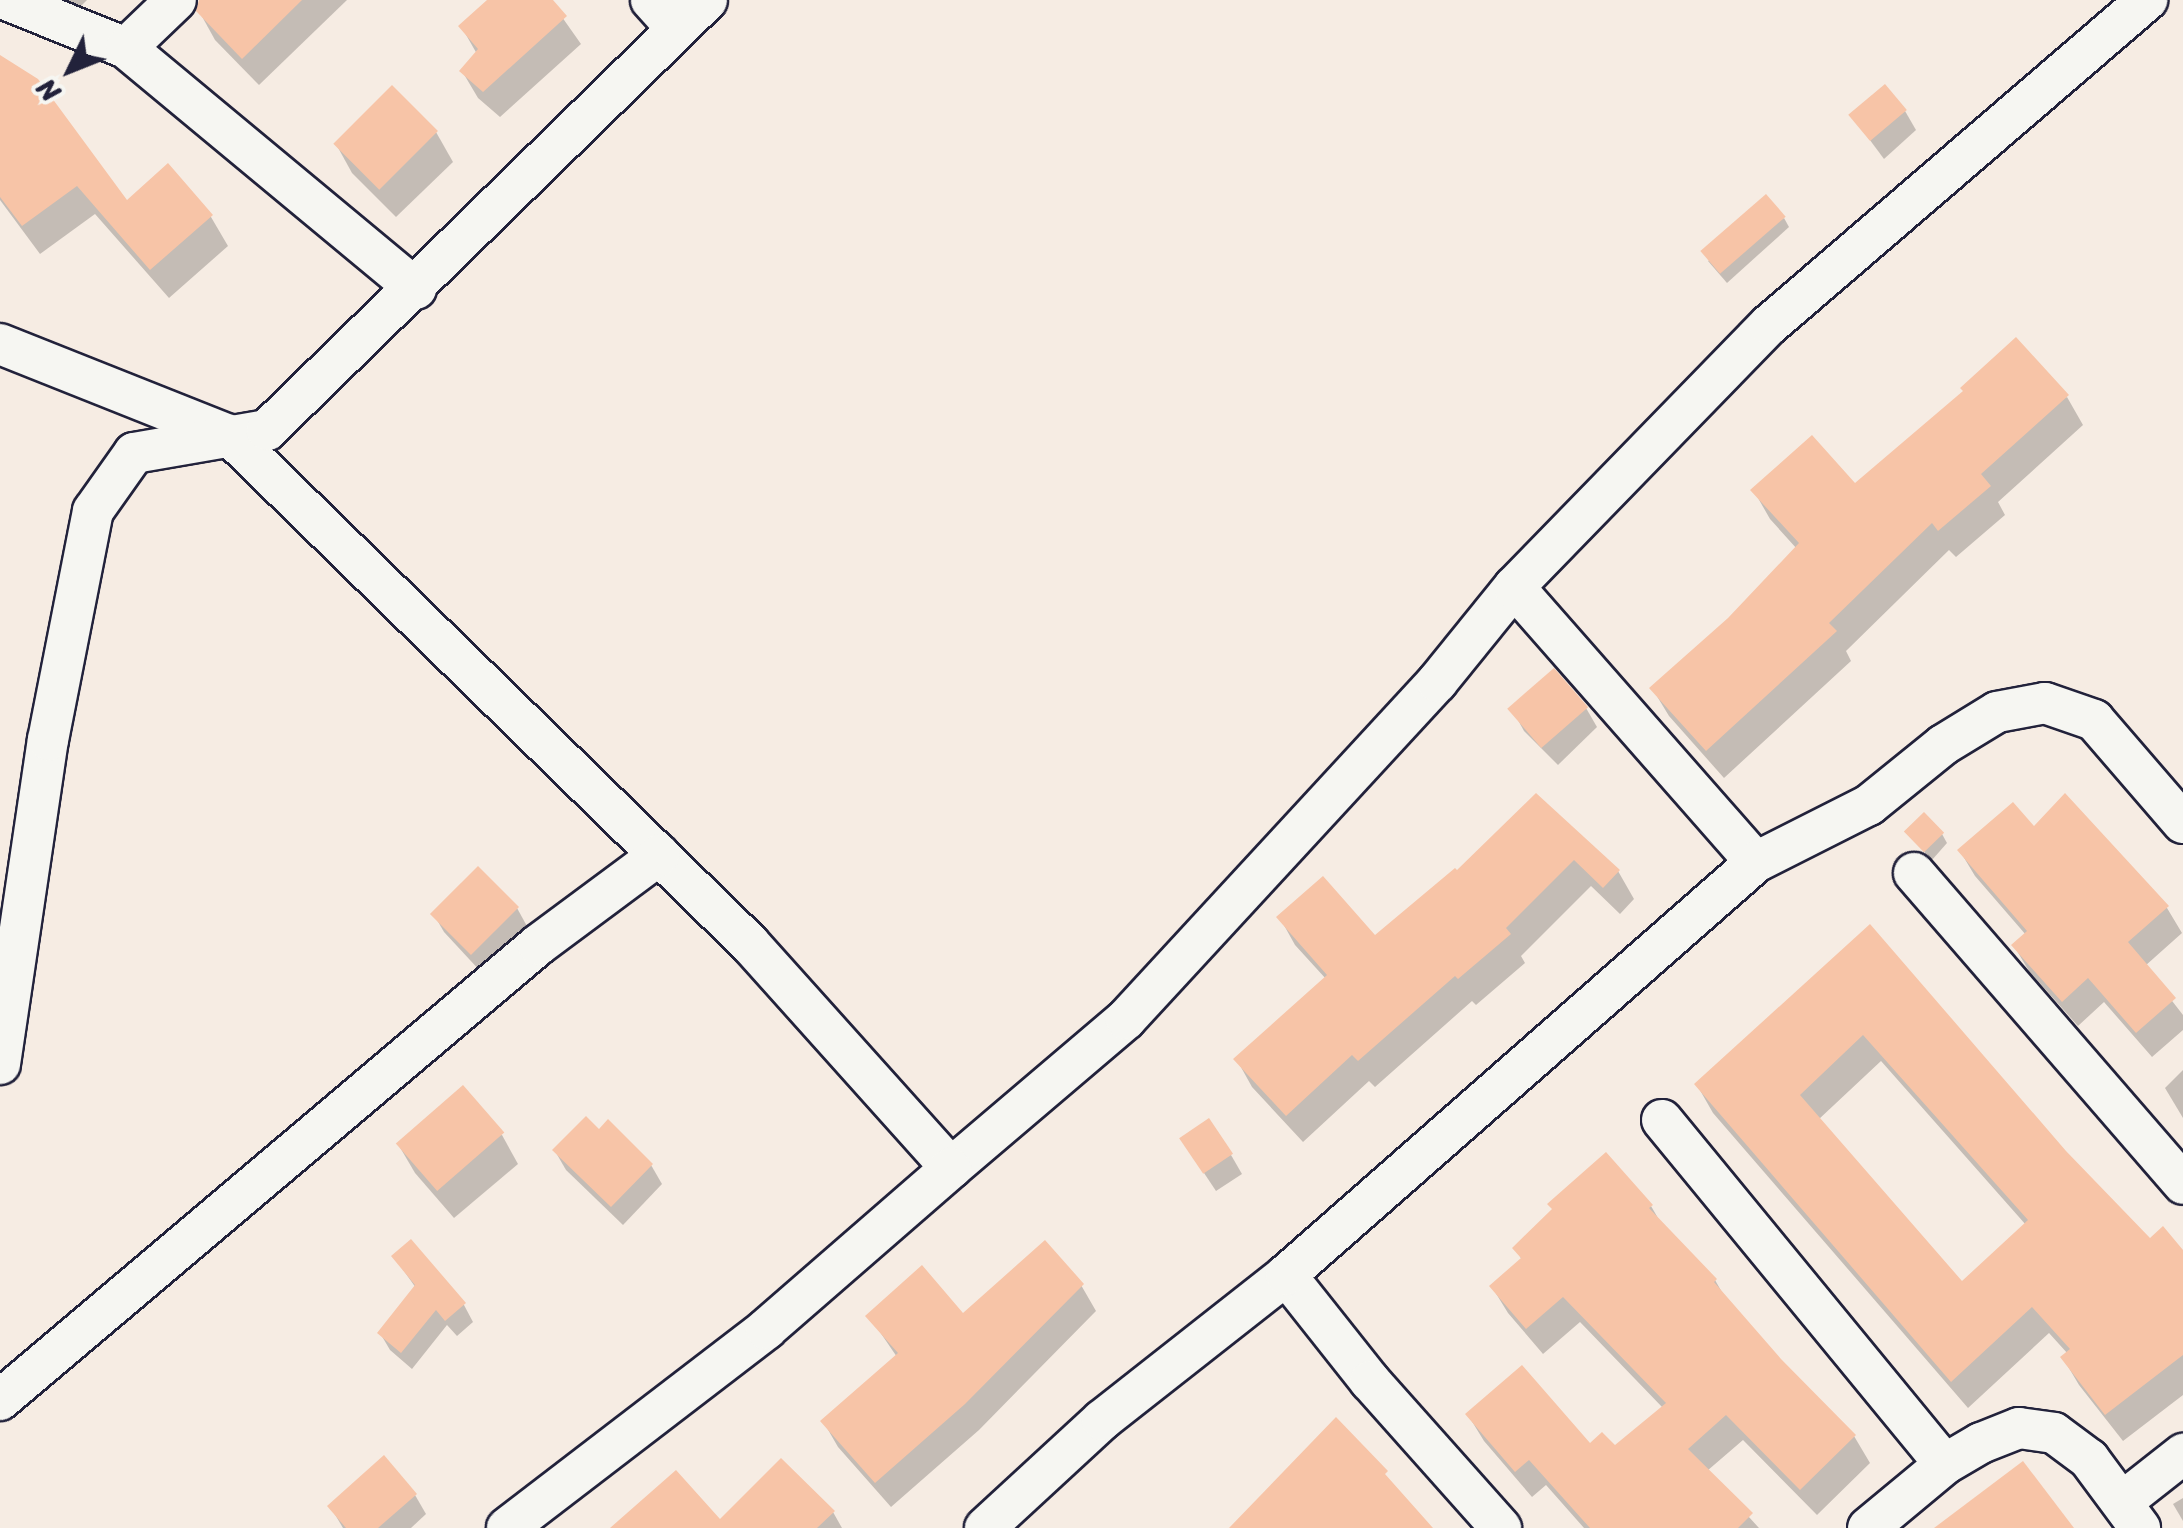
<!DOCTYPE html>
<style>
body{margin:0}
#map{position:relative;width:2183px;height:1528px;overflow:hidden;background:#f6ece3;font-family:Sriracha,sans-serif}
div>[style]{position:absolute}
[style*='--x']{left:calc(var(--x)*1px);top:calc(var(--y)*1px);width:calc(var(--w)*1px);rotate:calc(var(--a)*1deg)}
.shadow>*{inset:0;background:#0003}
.building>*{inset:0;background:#f7c4a7;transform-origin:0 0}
.roads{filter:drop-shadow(2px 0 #22223b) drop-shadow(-2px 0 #22223b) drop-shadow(0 2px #22223b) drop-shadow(0 -2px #22223b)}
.minor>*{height:40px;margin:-20px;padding:0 20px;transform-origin:20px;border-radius:20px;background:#f6f6f2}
span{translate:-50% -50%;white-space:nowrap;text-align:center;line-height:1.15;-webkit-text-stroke:9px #f6f6f2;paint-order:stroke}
.north{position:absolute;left:20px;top:20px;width:100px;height:100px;-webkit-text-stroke:8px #f6f6f2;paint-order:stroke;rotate:227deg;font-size:28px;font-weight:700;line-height:40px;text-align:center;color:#22223b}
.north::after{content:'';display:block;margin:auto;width:35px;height:45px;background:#22223b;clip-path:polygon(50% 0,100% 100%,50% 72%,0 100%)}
</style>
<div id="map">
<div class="shadow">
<div style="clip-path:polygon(68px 0,87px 0,77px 10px)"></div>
<div style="clip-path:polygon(205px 0,347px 0,259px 85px,215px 40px,199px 11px)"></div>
<div style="clip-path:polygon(491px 0,550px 0,581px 44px,500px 117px,478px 98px,462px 71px,477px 54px,461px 26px)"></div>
<div style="clip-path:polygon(0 58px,126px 203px,168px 167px,211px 217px,228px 246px,169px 298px,95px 214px,40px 254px,0 200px)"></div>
<div style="clip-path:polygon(1905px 111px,1916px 130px,1884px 159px,1852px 116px)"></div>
<div style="clip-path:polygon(436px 132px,453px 162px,396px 217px,352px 173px,336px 144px)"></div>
<div style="clip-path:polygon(1784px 218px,1789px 227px,1727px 283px,1708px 261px)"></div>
<div style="clip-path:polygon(2067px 397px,2083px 425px,1998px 502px,2005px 515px,1956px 557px,1949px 550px,1846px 651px,1851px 661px,1724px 778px,1669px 716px,1652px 688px,1730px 619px,1797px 549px,1770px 519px,1754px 491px,1855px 486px)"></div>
<div style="clip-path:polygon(1586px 708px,1597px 727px,1558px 765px,1524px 731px,1513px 711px)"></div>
<div style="clip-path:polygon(1536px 796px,1618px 871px,1634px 899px,1620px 914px,1591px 886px,1521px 956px,1525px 963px,1476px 1005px,1472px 1001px,1375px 1087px,1369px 1081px,1303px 1142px,1252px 1087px,1237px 1060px,1326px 979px,1295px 945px,1280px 918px,1375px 939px,1457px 874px)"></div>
<div style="clip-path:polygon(2034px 830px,2167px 908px,2182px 933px,2145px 966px,2183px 1015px,2183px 1030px,2152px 1057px,2104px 1002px,2078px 1026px,2029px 971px,2014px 946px,2026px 935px,1975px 876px,1960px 851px)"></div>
<div style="clip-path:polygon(1907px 832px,1942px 834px,1947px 843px,1932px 860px)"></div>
<div style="clip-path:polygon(517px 908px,528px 928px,482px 973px,444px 932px,433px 913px)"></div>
<div style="clip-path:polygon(evenodd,1870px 928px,2064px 1153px,2149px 1241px,2183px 1254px,2183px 1395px,2123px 1441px,2079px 1385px,2063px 1358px,2068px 1354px,2049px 1333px,1968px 1408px,1713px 1113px,1697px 1085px,1870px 928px,1881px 1061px,2026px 1225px,1962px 1284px,1818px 1120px,1881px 1061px)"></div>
<div style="clip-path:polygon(2183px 1070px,2183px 1118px,2165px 1088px)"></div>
<div style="clip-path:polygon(502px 1135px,518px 1164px,454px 1218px,415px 1173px,398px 1144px)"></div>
<div style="clip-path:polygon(555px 1151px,651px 1165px,662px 1184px,623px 1225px,566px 1170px)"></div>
<div style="clip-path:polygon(1231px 1155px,1242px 1174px,1216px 1191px,1194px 1158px)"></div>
<div style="clip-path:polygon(1651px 1206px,1662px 1225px,1715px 1280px,1727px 1301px,1780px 1361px,1854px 1436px,1870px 1463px,1817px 1515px,1743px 1440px,1707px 1471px,1759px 1528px,1584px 1528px,1546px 1485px,1532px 1497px,1484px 1441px,1468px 1415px,1615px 1449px,1663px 1408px,1580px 1322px,1543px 1354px,1508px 1313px,1492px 1287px,1522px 1260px,1515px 1248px)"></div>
<div style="clip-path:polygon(394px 1257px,464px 1305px,473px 1322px,457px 1336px,447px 1325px,412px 1369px,390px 1350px,380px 1333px,416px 1288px)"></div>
<div style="clip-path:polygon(1081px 1285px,1096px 1311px,979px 1430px,891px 1507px,838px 1447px,823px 1421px,897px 1357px,869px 1316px,963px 1316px)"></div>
<div style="clip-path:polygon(415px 1495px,426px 1514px,411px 1528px,343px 1528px,330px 1506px)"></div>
<div style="clip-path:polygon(2183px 1498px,2183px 1521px,2173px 1504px)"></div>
<div style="clip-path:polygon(833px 1512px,842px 1528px,616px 1528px,720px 1523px)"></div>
</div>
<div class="building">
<div style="clip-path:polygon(199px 0,302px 0,242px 59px,196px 11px)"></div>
<div style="clip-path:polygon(487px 0,553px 0,567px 16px,483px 92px,459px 71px,478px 49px,458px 26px)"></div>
<div style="clip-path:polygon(0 55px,38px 79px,127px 200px,168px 163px,213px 215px,150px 270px,77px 186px,22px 226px,0 197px)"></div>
<div style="left:1885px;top:84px;width:34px;height:48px;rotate:50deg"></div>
<div style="left:392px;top:85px;width:65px;height:83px;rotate:45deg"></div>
<div style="left:1766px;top:194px;width:30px;height:87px;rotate:49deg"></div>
<div style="clip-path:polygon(2016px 337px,2069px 395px,1981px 474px,1991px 486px,1938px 531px,1932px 523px,1829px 623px,1837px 631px,1706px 751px,1649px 688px,1728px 618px,1799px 543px,1750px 490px,1812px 435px,1855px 483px,1963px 391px,1960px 388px)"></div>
<div style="left:1554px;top:668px;width:52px;height:62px;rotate:49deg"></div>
<div style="clip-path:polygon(1536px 793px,1620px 870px,1603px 888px,1574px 860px,1506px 928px,1511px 934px,1458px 979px,1455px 976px,1358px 1061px,1352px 1055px,1286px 1116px,1233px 1059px,1327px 975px,1276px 917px,1323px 876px,1375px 935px,1455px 868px,1457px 870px)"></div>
<div style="clip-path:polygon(2065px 793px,2169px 906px,2128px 942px,2176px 998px,2136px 1033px,2088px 978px,2062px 1002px,2011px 945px,2027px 931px,1957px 850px,2013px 802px,2034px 826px)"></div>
<div style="left:1924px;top:812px;width:29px;height:28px;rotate:46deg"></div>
<div style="left:478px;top:866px;width:58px;height:68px;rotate:45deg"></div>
<div style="clip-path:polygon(evenodd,1870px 924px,2066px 1151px,2150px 1238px,2163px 1226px,2183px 1250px,2183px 1355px,2105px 1415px,2060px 1357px,2070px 1349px,2032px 1307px,1951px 1382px,1694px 1084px,1870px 924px,1863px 1035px,2028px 1220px,1962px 1281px,1800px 1095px,1863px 1035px)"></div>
<div style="left:463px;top:1085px;width:63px;height:89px;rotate:49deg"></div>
<div style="clip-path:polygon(586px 1116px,599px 1129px,608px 1119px,653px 1164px,611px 1207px,552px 1150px)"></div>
<div style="left:1209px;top:1118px;width:43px;height:36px;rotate:56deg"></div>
<div style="clip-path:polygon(1606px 1152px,1653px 1205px,1649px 1208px,1717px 1279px,1714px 1282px,1781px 1359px,1856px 1435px,1800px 1490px,1726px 1415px,1688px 1449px,1753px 1513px,1738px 1528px,1590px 1528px,1529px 1460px,1515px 1472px,1465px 1414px,1522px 1365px,1590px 1443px,1602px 1432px,1615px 1445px,1666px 1403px,1563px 1297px,1526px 1329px,1489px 1286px,1521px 1258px,1512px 1248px,1552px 1209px,1547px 1204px)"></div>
<div style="clip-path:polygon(411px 1239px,466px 1303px,445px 1321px,436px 1310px,401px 1353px,377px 1333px,415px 1285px,391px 1256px)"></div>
<div style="clip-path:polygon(1045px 1240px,1084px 1284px,965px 1404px,875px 1483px,820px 1421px,898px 1353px,865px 1316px,922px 1265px,963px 1313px)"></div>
<div style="clip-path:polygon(1336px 1417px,1388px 1471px,1385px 1474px,1433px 1528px,1229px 1528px)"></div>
<div style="clip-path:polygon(384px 1455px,417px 1494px,378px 1528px,346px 1528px,327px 1506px)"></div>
<div style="clip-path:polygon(781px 1458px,835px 1511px,817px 1528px,610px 1528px,676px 1470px,720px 1519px)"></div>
<div style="clip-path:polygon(2023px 1461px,2074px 1528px,1934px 1528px)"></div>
</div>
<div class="roads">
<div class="minor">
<div style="--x:7;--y:0;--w:128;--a:22"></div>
<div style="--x:126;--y:48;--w:377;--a:39.7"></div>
<div style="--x:651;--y:0;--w:38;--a:48"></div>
<div style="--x:126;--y:48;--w:69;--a:-43.8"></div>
<div style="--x:0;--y:344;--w:246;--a:21.7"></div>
<div style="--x:229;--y:435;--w:728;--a:44.33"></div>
<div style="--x:750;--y:944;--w:301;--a:48.1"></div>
<div style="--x:951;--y:1168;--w:230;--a:-40.4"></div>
<div style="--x:1126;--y:1019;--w:459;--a:-47.3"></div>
<div style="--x:1437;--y:682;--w:122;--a:-51"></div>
<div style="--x:1514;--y:587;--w:366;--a:-45.8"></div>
<div style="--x:1769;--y:325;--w:499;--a:-40.7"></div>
<div style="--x:1514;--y:587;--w:366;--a:48.7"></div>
<div style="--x:1914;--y:873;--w:411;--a:49.1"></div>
<div style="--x:0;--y:1064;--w:328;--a:-81.6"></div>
<div style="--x:48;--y:740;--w:233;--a:-78.9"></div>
<div style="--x:93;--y:511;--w:71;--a:-54.7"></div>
<div style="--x:134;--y:453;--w:135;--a:-9.8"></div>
<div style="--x:267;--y:430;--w:615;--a:-44.34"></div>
<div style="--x:1662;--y:1120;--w:445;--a:50.6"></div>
<div style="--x:1286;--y:1275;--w:135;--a:51.6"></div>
<div style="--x:1370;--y:1381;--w:197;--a:48.3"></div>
<div style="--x:0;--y:1400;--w:705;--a:-40.22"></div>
<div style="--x:538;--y:945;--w:151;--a:-36.6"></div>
<div style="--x:2122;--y:1502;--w:78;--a:-38.2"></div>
<div style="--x:507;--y:1528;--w:327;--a:-37.5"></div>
<div style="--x:766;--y:1329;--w:245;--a:-41"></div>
<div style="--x:985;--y:1528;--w:159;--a:-42.7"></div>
<div style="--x:1102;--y:1420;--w:234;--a:-38.2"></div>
<div style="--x:1286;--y:1275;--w:626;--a:-41.31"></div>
<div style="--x:1756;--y:862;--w:127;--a:-26.8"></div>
<div style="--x:1869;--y:805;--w:95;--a:-39"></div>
<div style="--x:1943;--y:745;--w:63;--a:-31.4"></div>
<div style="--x:1997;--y:712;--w:49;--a:-10.6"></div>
<div style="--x:2045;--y:703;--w:52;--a:19.1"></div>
<div style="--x:2094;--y:720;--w:136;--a:49.2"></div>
<div style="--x:1868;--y:1528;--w:100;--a:-39.7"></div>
<div style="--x:1945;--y:1464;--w:42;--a:-30.3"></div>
<div style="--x:1981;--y:1443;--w:41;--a:-21.5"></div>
<div style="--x:2019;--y:1428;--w:35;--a:8"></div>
<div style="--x:2054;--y:1433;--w:44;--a:36.6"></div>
<div style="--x:2089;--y:1459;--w:86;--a:53.5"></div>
</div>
</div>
<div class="north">N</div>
</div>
